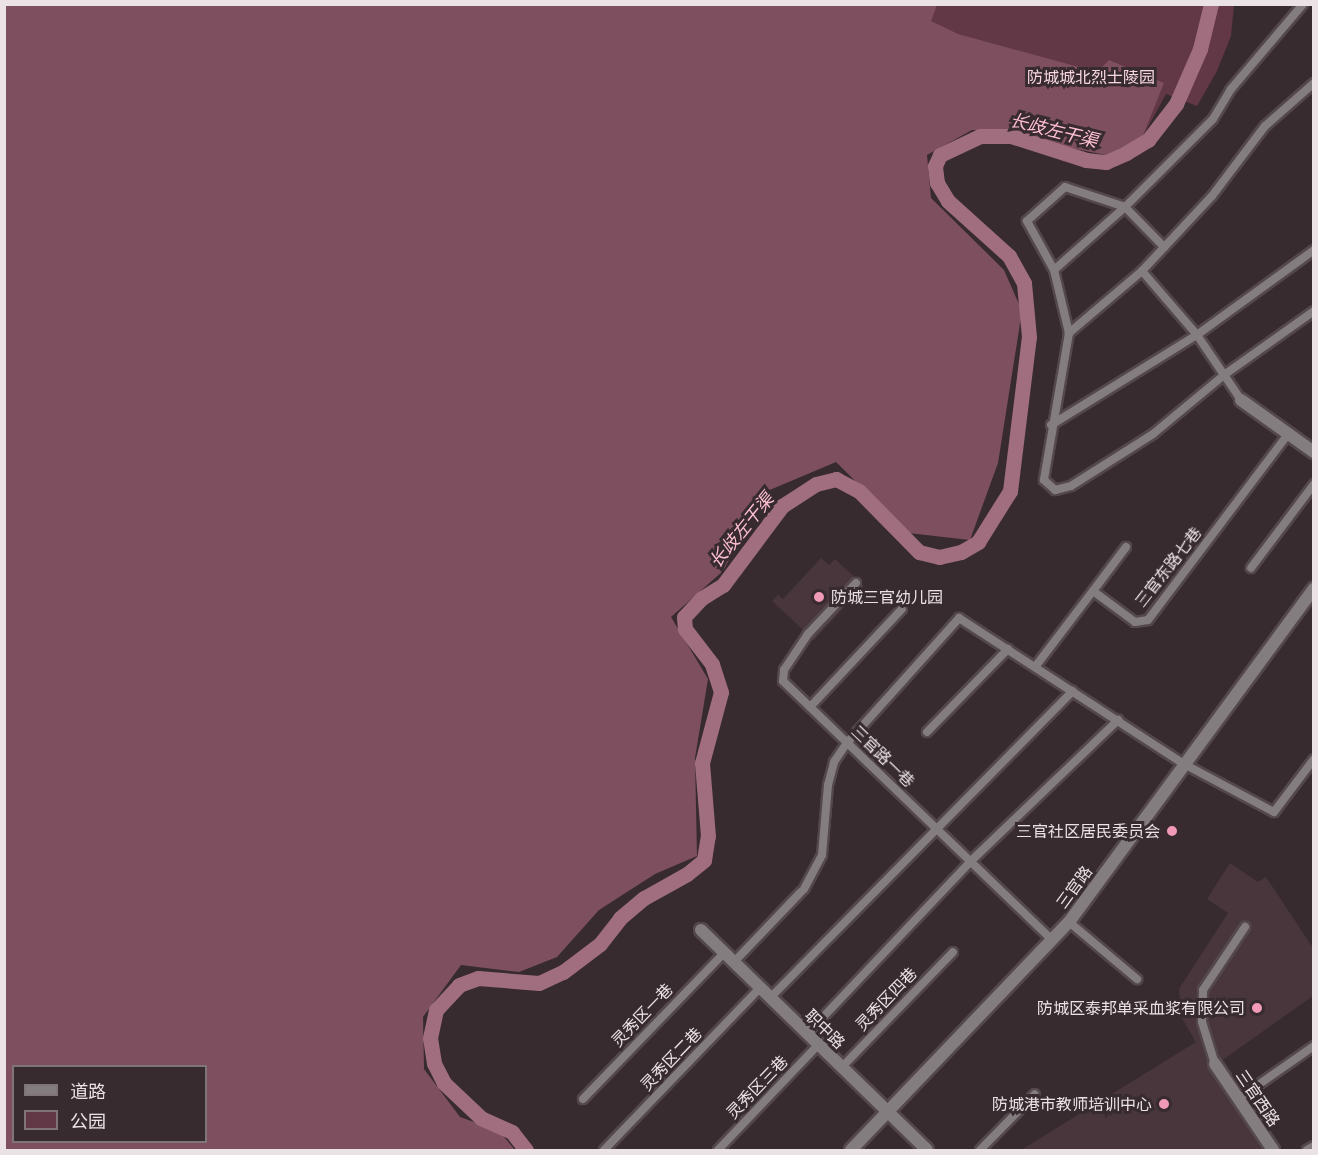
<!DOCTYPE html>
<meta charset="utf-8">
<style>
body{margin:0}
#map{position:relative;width:1318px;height:1155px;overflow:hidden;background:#372b2f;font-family:"Golos Text","Noto Sans SC",sans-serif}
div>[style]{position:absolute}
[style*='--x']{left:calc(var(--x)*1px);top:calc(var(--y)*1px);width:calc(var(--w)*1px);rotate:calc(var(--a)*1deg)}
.built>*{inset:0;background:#48363c}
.green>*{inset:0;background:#623746}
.forest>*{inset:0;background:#7e4f5f}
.canal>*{height:15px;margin:-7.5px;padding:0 7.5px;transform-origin:7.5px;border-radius:7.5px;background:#a06e7e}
.roads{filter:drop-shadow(2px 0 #54484c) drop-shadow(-2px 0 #54484c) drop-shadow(0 2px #54484c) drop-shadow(0 -2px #54484c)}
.service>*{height:8px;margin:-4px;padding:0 4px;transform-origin:4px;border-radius:4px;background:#847d7f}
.minor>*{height:12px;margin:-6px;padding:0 6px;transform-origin:6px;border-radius:6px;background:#847d7f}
.dots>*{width:16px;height:16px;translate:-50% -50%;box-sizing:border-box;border:3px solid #372b2f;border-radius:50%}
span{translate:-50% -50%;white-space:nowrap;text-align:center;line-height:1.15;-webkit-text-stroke:6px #372b2f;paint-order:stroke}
.park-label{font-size:16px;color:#f7d6e0}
.street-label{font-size:16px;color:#eae2e4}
.poi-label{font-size:16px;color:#eae2e4}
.left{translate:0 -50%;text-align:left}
.right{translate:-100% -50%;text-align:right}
.water-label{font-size:18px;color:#ffbfd3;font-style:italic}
.frame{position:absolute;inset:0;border:6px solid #eae2e4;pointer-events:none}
.legend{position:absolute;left:12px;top:1065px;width:195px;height:78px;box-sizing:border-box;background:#372b2f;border:2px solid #7f7477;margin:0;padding:8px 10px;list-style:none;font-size:18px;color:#eae2e4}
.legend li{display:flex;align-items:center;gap:12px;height:30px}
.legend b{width:30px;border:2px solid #7f7477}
</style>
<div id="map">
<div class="built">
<div style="clip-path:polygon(821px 558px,829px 565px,835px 559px,864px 586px,814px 640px,772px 601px,778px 595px,783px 599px)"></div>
<div style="clip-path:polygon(1230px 863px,1258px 882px,1266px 877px,1313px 948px,1313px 996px,1211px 1068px,1262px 1150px,1021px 1150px,1196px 1042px,1181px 1017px,1179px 989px,1228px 913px,1207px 899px)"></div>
</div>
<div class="green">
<div style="clip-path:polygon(891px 5px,1234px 5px,1231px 36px,1217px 71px,1197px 106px,1166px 94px,1142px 138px,1106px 155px,1042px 142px,1012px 131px,972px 130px)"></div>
</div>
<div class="forest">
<div style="clip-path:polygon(evenodd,5px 4px,937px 5px,931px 21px,958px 34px,1097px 72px,1109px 60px,1164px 83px,1142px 138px,1106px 155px,1042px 142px,1012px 131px,972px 130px,927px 155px,931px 198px,1004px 270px,1022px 311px,998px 463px,970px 540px,908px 533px,836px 462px,765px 492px,723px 571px,671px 617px,708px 679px,695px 758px,697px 856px,655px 874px,599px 910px,557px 957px,519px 972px,461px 965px,423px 1017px,424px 1069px,460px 1117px,499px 1131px,515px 1150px,5px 1150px,5px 4px,14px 1066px,206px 1066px,206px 1142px,14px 1142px,14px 1066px)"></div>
</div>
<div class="canal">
<div style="--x:526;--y:1150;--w:23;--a:-128"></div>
<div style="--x:512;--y:1132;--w:34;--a:-156"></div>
<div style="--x:481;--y:1118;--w:51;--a:-136.6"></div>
<div style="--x:444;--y:1083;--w:22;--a:-117"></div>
<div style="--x:434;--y:1063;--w:25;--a:-99"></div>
<div style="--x:430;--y:1038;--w:29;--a:-78"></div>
<div style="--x:436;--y:1010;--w:34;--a:-47"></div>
<div style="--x:459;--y:985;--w:20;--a:-20"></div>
<div style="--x:478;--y:978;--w:61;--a:4.7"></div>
<div style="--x:539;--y:983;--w:26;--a:-25"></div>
<div style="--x:563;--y:972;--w:46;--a:-37.1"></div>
<div style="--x:600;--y:944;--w:33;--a:-52"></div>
<div style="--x:620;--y:918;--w:31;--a:-40"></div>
<div style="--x:644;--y:898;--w:49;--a:-29.2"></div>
<div style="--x:687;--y:874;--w:22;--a:-39"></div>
<div style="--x:704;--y:860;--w:24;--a:-81"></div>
<div style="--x:708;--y:836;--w:73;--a:-94.7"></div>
<div style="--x:702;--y:763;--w:73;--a:-75"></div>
<div style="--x:721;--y:692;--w:29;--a:-108"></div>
<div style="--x:712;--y:664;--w:44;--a:-127.6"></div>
<div style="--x:685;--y:629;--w:12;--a:-95"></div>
<div style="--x:684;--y:617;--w:26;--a:-47"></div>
<div style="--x:702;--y:598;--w:25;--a:-32"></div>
<div style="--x:723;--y:585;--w:99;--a:-53.2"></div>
<div style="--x:782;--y:506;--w:40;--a:-32.9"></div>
<div style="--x:816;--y:484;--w:21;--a:-14"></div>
<div style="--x:836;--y:479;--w:26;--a:28"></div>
<div style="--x:859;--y:491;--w:86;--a:45.5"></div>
<div style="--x:919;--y:552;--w:21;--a:14"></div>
<div style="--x:939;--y:557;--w:23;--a:-13"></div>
<div style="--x:961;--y:552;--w:20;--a:-30"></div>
<div style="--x:978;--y:542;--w:60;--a:-57.9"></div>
<div style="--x:1010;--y:491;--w:155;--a:-83"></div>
<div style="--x:1029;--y:337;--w:54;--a:-95.3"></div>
<div style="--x:1024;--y:283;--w:31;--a:-119"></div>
<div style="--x:1009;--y:256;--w:82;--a:-138"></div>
<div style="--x:948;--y:201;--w:21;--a:-121"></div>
<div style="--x:937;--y:183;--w:17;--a:-97"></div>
<div style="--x:935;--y:166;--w:12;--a:-66"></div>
<div style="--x:940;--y:155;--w:44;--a:-25.4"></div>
<div style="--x:980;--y:136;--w:31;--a:0"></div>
<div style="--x:1011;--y:136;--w:79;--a:17.7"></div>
<div style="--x:1086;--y:160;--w:20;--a:6"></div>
<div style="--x:1106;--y:162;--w:22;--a:-24"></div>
<div style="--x:1126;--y:153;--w:26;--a:-31"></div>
<div style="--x:1148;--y:140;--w:46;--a:-52.1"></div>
<div style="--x:1176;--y:104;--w:60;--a:-66.4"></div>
<div style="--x:1200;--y:49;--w:46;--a:-76.3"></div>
</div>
<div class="roads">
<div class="service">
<div style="--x:1314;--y:83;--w:65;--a:138.7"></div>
<div style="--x:1265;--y:126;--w:88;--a:127.1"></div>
<div style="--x:1212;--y:196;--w:103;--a:133"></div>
<div style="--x:1142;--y:271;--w:96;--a:139.7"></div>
<div style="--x:1069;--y:333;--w:149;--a:99.7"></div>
<div style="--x:1044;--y:480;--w:15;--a:42"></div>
<div style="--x:1055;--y:490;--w:16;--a:-14"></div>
<div style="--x:1071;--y:486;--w:97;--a:-32.4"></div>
<div style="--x:1153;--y:434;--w:92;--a:-39.7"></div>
<div style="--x:1224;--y:375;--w:110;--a:-35.4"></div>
<div style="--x:1054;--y:270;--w:56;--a:-118.9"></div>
<div style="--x:1027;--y:221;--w:51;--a:-41.8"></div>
<div style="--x:1065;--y:187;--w:63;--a:18.4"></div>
<div style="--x:1125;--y:207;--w:124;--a:-45"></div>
<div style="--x:1213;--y:119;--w:35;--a:-59"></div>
<div style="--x:1231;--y:89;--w:111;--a:-49.7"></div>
<div style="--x:1142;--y:271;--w:84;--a:49.3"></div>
<div style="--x:1197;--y:335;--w:78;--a:55.9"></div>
<div style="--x:1069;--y:333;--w:65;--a:-103.4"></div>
<div style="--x:1054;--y:270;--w:95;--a:-41.6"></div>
<div style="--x:1125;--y:207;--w:56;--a:45.7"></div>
<div style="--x:1051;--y:425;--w:172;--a:-31.7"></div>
<div style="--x:1197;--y:335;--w:145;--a:-36"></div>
<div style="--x:1251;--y:568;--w:105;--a:-53.1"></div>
<div style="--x:856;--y:583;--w:70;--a:133.3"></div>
<div style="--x:808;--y:634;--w:43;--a:123.7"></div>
<div style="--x:784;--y:670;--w:11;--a:95"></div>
<div style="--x:783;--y:681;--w:373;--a:43.9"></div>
<div style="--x:1093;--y:591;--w:55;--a:-53.1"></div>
<div style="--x:1035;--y:667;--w:96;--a:-52.7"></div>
<div style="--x:1093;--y:591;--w:52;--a:36.4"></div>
<div style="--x:1135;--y:622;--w:13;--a:-9"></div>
<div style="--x:1148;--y:620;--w:233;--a:-53"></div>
<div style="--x:810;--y:707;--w:134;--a:-46.8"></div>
<div style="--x:927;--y:732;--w:116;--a:-45.7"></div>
<div style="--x:804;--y:889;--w:38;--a:-62"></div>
<div style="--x:822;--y:855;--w:70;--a:-85.1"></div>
<div style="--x:828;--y:785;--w:24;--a:-75"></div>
<div style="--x:834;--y:762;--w:23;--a:-56"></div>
<div style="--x:847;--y:743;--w:168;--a:-48.1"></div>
<div style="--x:959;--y:618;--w:268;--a:33"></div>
<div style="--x:1184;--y:764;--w:102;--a:28.1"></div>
<div style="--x:1274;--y:812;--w:66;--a:-53"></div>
<div style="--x:1069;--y:922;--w:89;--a:40"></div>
<div style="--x:734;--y:962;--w:97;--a:-46.3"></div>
<div style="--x:770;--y:998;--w:431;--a:-45.4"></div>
<div style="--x:807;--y:1034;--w:238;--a:-46.5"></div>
<div style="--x:971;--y:861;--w:204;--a:-43.8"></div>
<div style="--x:1215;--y:1064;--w:44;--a:-107.2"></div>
<div style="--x:1202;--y:1022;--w:32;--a:-88"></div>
<div style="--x:1203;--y:990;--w:76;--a:-56.3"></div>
<div style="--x:841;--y:1068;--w:161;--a:-46"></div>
<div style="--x:583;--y:1099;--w:203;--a:-46"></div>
<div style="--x:1238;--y:1099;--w:93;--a:-34.9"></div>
<div style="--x:604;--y:1150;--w:225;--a:-46.1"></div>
<div style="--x:718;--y:1150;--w:145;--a:-46.4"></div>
<div style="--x:980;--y:1150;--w:78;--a:-45.5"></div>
<div style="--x:1307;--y:1150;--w:8;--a:-30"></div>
</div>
<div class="minor">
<div style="--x:1241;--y:400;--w:90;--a:35.5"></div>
<div style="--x:701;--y:930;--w:315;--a:44.2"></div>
<div style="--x:1215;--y:1064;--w:104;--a:56"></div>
<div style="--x:851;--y:1150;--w:315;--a:-46.3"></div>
<div style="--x:1069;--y:922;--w:414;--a:-53.7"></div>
</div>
</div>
<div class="dots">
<div style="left:819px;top:597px;background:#f09ab7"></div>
<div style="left:1172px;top:831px;background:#f09ab7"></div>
<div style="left:1257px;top:1008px;background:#f09ab7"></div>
<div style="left:1164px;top:1104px;background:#f09ab7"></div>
</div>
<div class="park-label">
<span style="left:1091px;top:77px">防城城北烈士陵园</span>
</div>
<div class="street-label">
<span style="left:1168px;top:567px;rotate:-52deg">三官东路七巷</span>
<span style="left:883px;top:756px;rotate:44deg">三官路一巷</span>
<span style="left:1074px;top:887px;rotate:-54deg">三官路</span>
<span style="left:886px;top:999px;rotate:-46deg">灵秀区四巷</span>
<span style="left:642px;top:1015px;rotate:-46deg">灵秀区一巷</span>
<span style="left:825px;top:1029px;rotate:44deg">职中路</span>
<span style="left:671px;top:1059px;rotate:-46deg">灵秀区二巷</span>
<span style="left:757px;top:1087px;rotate:-46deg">灵秀区三巷</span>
<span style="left:1258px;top:1098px;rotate:56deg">三官西路</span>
</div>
<div class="poi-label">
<span class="left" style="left:831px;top:597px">防城三官幼儿园</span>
<span class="right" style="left:1160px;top:831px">三官社区居民委员会</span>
<span class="right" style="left:1245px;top:1008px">防城区泰邦单采血浆有限公司</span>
<span class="right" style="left:1152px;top:1104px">防城港市教师培训中心</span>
</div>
<div class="water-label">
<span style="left:1054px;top:130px;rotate:14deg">长歧左干渠</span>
<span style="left:741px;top:530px;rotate:-51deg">长歧左干渠</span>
</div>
<div class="frame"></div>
<ul class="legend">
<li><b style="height:8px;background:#847d7f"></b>道路</li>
<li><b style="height:16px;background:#623746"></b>公园</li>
</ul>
</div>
